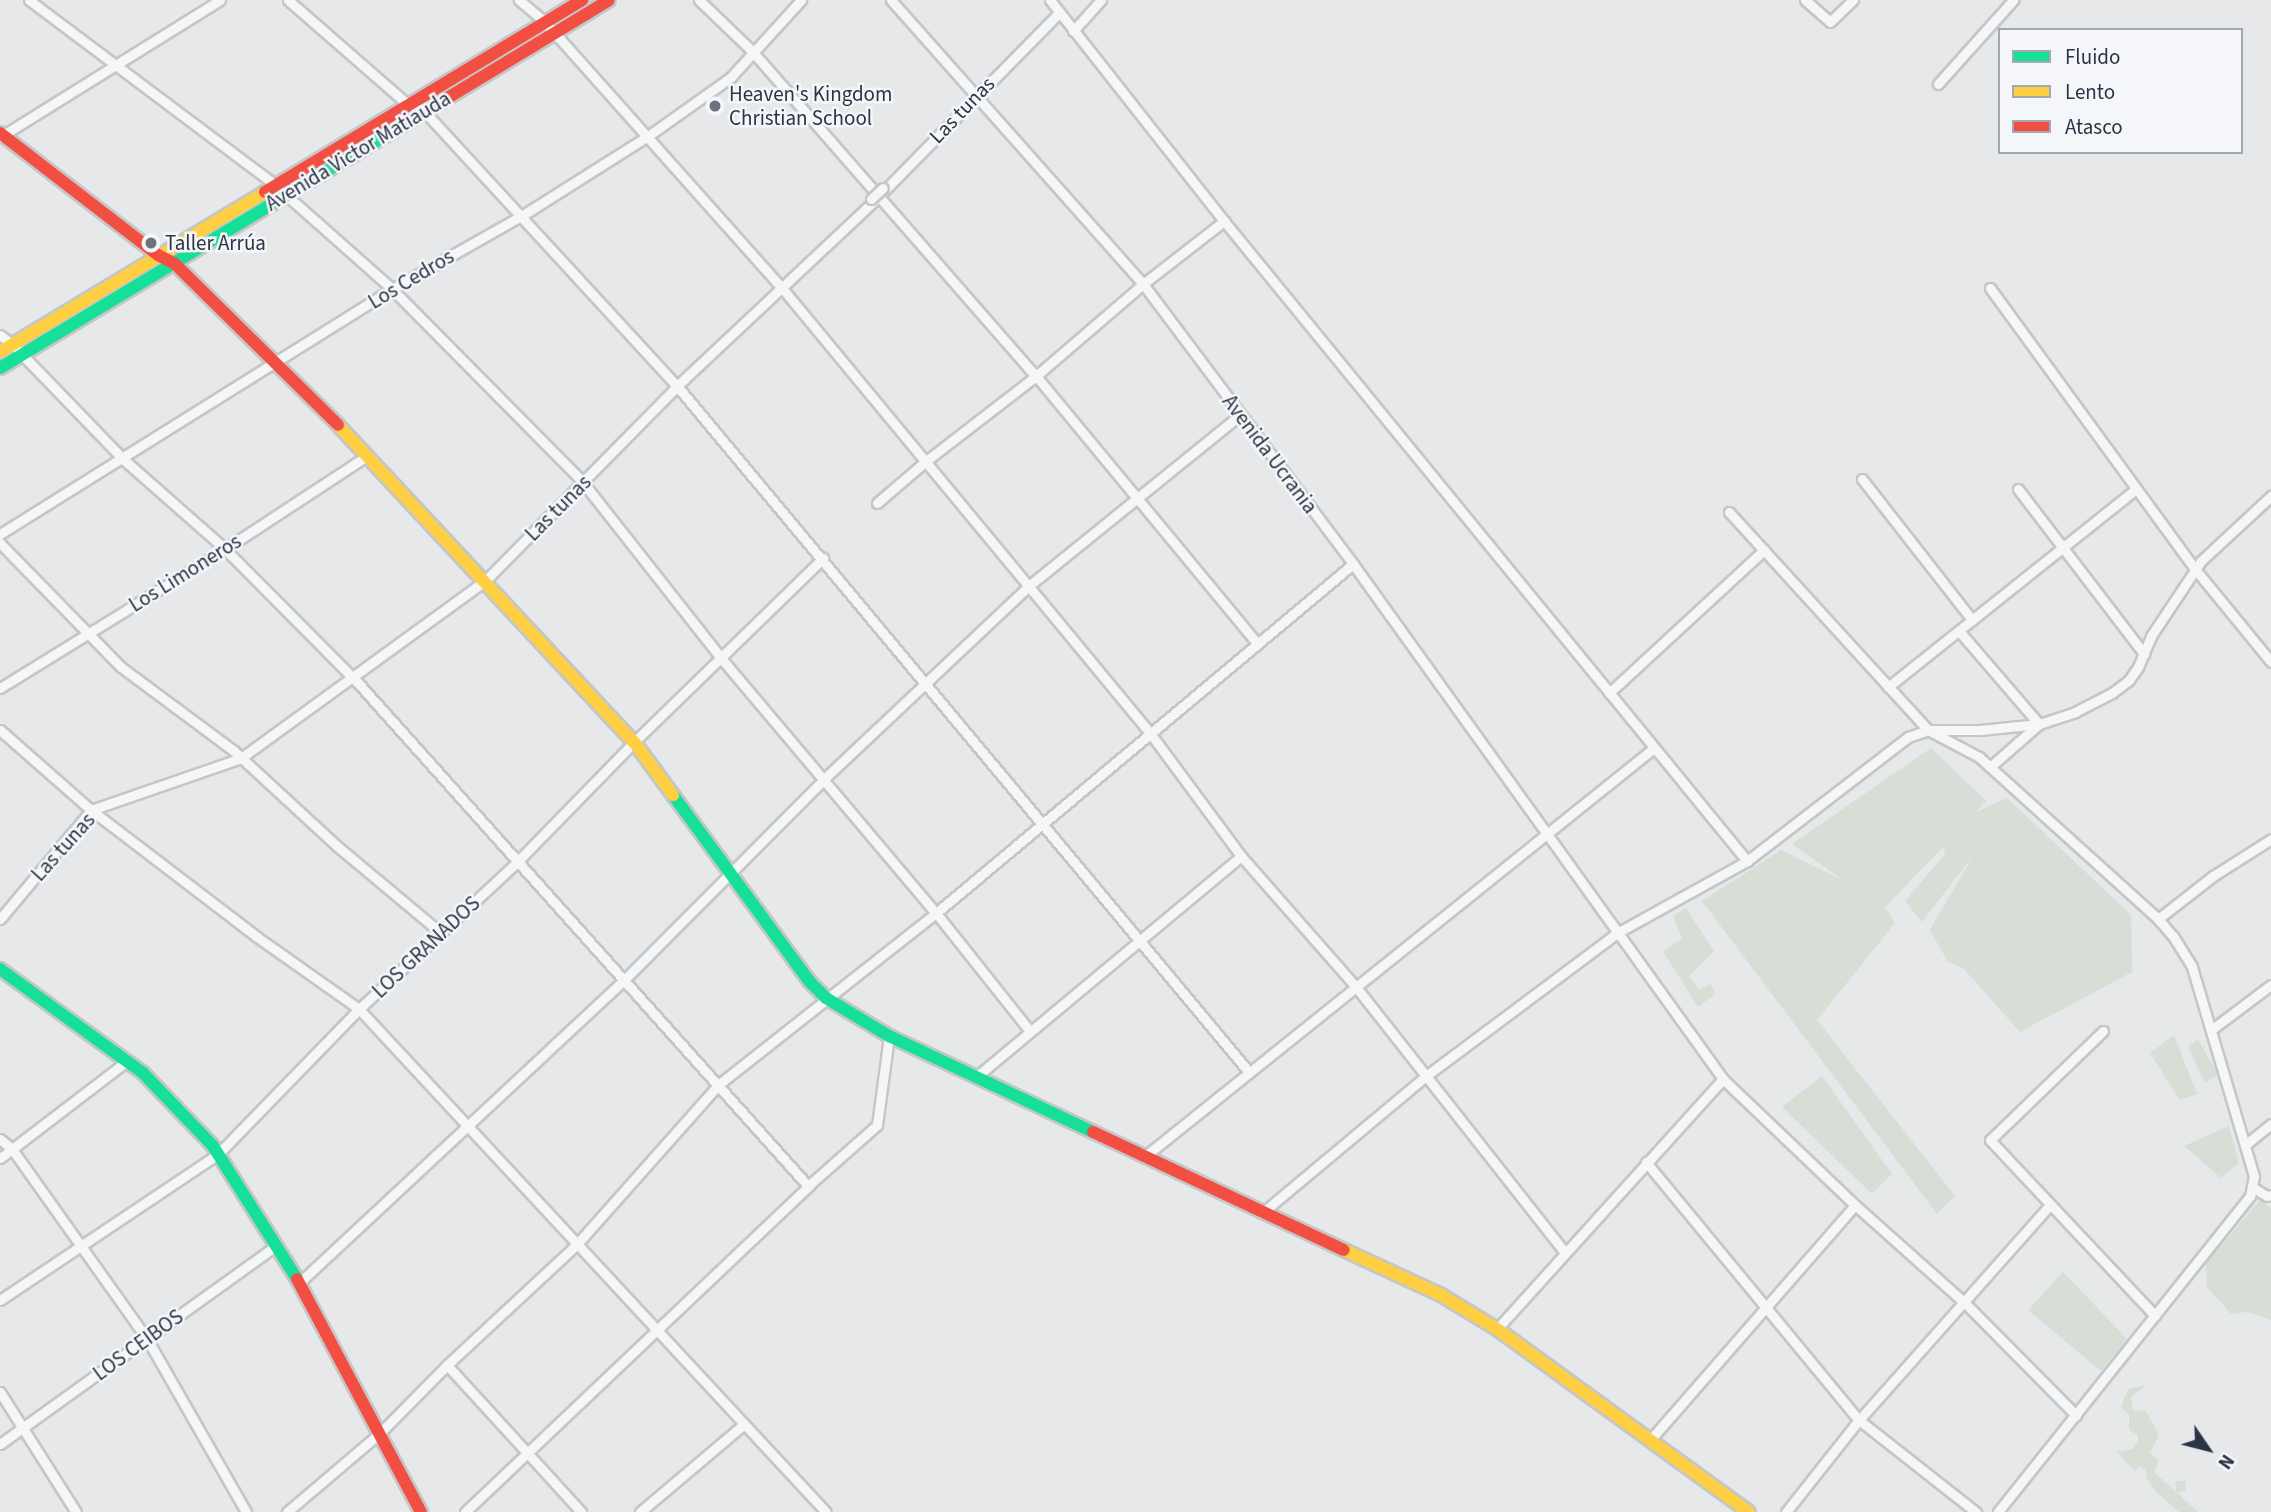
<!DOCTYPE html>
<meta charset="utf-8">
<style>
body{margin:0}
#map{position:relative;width:2271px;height:1512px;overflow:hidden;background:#e6e8ea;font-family:"Source Sans 3",sans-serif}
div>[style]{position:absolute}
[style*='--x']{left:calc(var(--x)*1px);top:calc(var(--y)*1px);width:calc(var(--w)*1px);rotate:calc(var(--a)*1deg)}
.green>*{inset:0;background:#d6ded6}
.roads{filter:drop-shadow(2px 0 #c4c6c8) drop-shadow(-2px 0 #c4c6c8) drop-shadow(0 2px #c4c6c8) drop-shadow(0 -2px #c4c6c8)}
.street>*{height:9px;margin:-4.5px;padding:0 4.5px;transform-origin:4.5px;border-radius:4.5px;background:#f5f6f7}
.fast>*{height:12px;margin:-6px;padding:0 6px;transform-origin:6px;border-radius:6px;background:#16e098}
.slow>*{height:12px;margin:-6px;padding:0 6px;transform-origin:6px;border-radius:6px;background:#ffcf43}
.jam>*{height:12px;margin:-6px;padding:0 6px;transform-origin:6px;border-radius:6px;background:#f24e42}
.bridges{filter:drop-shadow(2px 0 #c4c6c8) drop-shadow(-2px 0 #c4c6c8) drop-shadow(0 2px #c4c6c8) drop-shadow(0 -2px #c4c6c8)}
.street-bridge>*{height:9px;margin:-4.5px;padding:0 4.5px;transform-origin:4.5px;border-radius:4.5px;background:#f5f6f7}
.dots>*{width:19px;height:19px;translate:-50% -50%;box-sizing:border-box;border:4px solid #f4f6f9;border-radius:50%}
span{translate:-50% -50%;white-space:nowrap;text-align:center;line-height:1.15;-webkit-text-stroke:5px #f4f6f9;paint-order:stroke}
.poi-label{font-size:21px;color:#2b3445}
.left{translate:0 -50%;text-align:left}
.street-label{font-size:21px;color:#2b3445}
.legend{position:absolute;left:1998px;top:28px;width:245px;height:126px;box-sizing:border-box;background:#f4f6f9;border:2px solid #a4a8b1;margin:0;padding:9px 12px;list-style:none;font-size:21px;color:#2b3445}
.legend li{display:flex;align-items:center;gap:14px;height:35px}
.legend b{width:35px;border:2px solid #a4a8b1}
.north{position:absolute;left:2173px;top:1414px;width:70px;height:70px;-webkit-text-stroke:5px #f4f6f9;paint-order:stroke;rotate:125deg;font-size:19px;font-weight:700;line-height:28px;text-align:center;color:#2b3445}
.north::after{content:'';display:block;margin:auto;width:24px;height:32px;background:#2b3445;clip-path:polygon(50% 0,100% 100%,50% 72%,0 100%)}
</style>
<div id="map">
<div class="green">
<div style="clip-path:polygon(1931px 748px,1986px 801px,1976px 812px,2007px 798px,2131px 915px,2132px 972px,2020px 1032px,1963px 968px,1948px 962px,1930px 930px,1973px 856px,1922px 922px,1905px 901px,1945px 854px,1944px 846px,1885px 907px,1895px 923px,1817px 1020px,1955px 1196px,1937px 1214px,1702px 901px,1781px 850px,1844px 881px,1792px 844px)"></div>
<div style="clip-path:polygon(1686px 908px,1714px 951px,1689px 976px,1699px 990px,1710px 984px,1716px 993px,1698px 1007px,1663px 951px,1682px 939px,1673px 916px)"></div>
<div style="clip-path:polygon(2174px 1035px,2197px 1094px,2180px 1100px,2150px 1053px)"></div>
<div style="clip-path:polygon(2198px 1039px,2218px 1075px,2205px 1083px,2188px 1047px)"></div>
<div style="clip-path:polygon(1822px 1076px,1892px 1174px,1872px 1194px,1782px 1107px)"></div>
<div style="clip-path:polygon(2229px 1126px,2239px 1163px,2221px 1178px,2184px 1146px)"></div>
<div style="clip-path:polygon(2261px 1199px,2271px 1208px,2271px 1320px,2247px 1312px,2231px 1314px,2207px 1287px,2206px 1263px)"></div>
<div style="clip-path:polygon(2063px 1272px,2127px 1339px,2101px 1371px,2028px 1310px)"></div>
<div style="clip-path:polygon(2147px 1385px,2131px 1397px,2133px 1410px,2146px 1411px,2159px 1435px,2150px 1453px,2159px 1460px,2154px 1472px,2176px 1492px,2176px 1481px,2186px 1481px,2186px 1490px,2177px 1493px,2198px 1512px,2179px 1512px,2157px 1493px,2146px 1477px,2146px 1470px,2140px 1466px,2135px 1471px,2117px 1452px,2132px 1449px,2138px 1442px,2138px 1435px,2129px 1430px,2129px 1415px,2121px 1407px,2128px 1389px)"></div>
</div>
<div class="roads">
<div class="street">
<div style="--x:29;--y:0;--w:308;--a:36.9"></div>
<div style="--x:275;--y:185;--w:157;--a:41.6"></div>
<div style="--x:392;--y:289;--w:269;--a:45.3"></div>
<div style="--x:581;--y:480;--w:226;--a:51.8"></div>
<div style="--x:721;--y:658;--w:334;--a:49.9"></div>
<div style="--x:936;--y:913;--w:151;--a:51.5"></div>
<div style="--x:288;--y:0;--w:157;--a:41.1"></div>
<div style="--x:406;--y:103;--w:20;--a:24"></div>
<div style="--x:424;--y:111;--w:374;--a:47.4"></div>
<div style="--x:677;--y:386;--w:893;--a:50.18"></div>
<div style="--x:519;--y:0;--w:33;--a:40"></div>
<div style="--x:544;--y:21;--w:358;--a:48.3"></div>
<div style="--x:782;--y:288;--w:577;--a:50.41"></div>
<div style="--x:1150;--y:733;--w:153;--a:53.5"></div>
<div style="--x:1241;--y:856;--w:174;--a:48.7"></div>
<div style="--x:1356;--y:987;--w:338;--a:51.8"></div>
<div style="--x:699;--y:0;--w:74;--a:43.9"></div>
<div style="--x:752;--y:51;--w:432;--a:48.9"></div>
<div style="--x:1036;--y:376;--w:348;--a:50.4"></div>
<div style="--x:891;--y:0;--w:380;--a:48.4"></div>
<div style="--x:1143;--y:284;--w:350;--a:53.1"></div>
<div style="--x:1353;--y:564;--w:634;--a:54.3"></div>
<div style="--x:1723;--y:1079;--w:182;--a:43.7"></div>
<div style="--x:1855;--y:1205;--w:147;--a:41.7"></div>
<div style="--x:1965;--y:1303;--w:158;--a:45.3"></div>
<div style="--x:1050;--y:0;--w:281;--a:51.8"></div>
<div style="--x:1224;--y:221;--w:827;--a:50.74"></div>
<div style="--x:1805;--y:0;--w:33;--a:41"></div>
<div style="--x:1830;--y:22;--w:32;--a:-44"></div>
<div style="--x:1073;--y:31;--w:42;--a:-47.9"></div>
<div style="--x:1938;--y:84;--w:113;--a:-48.2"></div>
<div style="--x:0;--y:137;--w:259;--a:-31.9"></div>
<div style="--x:1990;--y:288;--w:348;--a:53.9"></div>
<div style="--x:2195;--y:569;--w:120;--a:50.7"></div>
<div style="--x:0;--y:335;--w:15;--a:37"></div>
<div style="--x:12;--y:344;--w:160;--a:46"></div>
<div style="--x:123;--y:459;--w:136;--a:41.4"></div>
<div style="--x:225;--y:549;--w:190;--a:45.2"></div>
<div style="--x:359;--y:684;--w:674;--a:48.19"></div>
<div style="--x:1862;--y:479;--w:179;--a:52"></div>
<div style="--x:2018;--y:489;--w:208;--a:52.6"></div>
<div style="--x:877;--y:503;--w:65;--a:-40.6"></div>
<div style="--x:926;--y:461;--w:139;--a:-37.7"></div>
<div style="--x:1036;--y:376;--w:141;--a:-40.7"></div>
<div style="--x:1143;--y:284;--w:103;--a:-37.9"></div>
<div style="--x:1729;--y:512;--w:295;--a:47.6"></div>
<div style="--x:1928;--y:730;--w:58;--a:27.9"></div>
<div style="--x:1979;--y:757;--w:241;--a:42.1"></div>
<div style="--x:2158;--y:919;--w:23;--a:49"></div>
<div style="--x:2173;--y:936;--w:36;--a:58"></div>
<div style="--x:2192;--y:967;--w:218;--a:73.5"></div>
<div style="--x:2254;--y:1176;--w:20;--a:101"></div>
<div style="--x:2250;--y:1196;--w:404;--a:128.6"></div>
<div style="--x:0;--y:534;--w:462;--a:-32"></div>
<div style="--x:392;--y:289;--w:150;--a:-29.5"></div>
<div style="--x:523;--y:215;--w:148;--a:-32.3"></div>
<div style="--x:648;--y:136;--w:102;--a:-35.4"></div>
<div style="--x:731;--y:77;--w:104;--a:-47.7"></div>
<div style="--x:0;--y:543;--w:173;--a:45.7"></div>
<div style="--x:121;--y:667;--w:141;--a:36.6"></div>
<div style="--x:234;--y:751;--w:140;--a:42.7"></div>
<div style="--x:337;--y:846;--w:134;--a:39.9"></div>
<div style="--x:1959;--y:631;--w:123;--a:49.3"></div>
<div style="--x:2039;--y:724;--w:65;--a:138.7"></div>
<div style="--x:1888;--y:687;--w:317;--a:-38.6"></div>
<div style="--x:0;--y:688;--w:264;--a:-31.7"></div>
<div style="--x:225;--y:549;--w:171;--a:-33.3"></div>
<div style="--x:1609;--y:693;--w:211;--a:-42.7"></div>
<div style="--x:0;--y:730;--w:121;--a:41.3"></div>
<div style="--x:91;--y:810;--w:209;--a:37.4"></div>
<div style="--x:257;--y:937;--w:125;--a:35.2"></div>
<div style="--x:359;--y:1009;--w:686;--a:47.13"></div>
<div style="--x:0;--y:919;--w:142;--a:-50.1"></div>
<div style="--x:91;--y:810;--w:159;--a:-19.1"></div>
<div style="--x:241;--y:758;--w:303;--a:-36"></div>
<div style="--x:486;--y:580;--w:272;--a:-45.4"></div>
<div style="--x:677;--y:386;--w:277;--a:-43.2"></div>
<div style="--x:879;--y:196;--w:257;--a:-45.5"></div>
<div style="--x:2158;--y:919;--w:70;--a:-38"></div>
<div style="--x:2213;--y:876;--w:69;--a:-32.5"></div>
<div style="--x:2211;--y:1030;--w:75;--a:-36.9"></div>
<div style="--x:2103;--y:1031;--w:157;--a:136"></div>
<div style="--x:1990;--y:1140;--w:241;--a:46.8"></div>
<div style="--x:127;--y:1061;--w:145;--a:142.6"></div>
<div style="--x:12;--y:1149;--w:233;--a:54.6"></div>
<div style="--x:147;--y:1339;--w:199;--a:60.2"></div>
<div style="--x:976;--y:1077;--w:345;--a:-39.8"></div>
<div style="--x:0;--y:1139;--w:16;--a:40"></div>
<div style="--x:12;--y:1149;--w:15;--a:143"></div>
<div style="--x:2245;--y:1145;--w:33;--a:-39"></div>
<div style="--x:1144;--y:1157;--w:654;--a:-38.73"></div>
<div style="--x:1646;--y:1162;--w:335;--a:50.5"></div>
<div style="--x:1859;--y:1420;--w:149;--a:38.2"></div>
<div style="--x:2254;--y:1188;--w:15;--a:32"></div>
<div style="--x:2267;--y:1196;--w:4;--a:-14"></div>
<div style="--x:1262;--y:1213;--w:214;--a:-39.9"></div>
<div style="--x:1426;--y:1076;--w:239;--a:-36.8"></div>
<div style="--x:1617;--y:933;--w:149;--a:-29"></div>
<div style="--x:1747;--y:861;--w:203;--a:-37.6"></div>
<div style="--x:1908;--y:737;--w:21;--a:-19"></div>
<div style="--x:1928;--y:730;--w:52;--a:0"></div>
<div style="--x:1980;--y:730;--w:59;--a:-5.8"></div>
<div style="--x:2039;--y:724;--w:38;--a:-18"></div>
<div style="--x:2075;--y:712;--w:42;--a:-27.2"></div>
<div style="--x:2112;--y:693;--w:21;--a:-37"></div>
<div style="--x:2129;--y:680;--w:16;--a:-55"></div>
<div style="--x:2138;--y:667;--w:34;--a:-67"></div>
<div style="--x:2151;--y:636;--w:90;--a:-56.3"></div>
<div style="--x:2201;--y:561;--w:96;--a:-42.9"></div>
<div style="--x:299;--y:1283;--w:444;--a:-43"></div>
<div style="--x:624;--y:980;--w:284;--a:-45.1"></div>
<div style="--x:824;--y:779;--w:283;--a:-43.3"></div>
<div style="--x:1030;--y:585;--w:270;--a:-39"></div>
<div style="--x:0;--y:1300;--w:262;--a:-33.8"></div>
<div style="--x:218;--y:1154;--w:202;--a:-45.8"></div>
<div style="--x:359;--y:1009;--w:217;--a:-42.9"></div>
<div style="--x:518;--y:861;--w:166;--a:-45.7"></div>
<div style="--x:634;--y:742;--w:264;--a:-44.2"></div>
<div style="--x:1497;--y:1329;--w:337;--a:-47.9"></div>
<div style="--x:447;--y:1365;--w:199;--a:47.6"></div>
<div style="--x:0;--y:1392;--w:142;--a:57.7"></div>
<div style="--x:1651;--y:1439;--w:310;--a:-48.9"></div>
<div style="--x:0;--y:1444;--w:340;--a:-35.7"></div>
<div style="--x:287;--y:1512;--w:123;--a:-40.4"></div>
<div style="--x:381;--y:1432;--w:94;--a:-45.4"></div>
<div style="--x:447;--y:1365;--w:178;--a:-42.9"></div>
<div style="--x:577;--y:1244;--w:213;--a:-48.4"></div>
<div style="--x:718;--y:1085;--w:278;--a:-38.3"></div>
<div style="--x:936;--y:913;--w:544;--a:-39.93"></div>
<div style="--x:465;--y:1512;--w:473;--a:-43.5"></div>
<div style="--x:808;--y:1186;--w:92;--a:-41.5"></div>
<div style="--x:877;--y:1125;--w:90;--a:-82.3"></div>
<div style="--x:640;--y:1512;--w:136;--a:-40.2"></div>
<div style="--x:1786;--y:1512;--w:117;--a:-51.6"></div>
<div style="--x:1859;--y:1420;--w:288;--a:-48.4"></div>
</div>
<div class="fast">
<div style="--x:0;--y:368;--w:453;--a:-31.1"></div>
<div style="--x:673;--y:795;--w:230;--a:53.8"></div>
<div style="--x:809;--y:981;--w:24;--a:45"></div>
<div style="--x:826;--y:998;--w:74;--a:31.1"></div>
<div style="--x:889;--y:1036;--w:225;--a:25.2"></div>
<div style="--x:0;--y:969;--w:177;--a:36"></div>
<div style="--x:143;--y:1073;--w:101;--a:46.2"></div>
<div style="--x:213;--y:1146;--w:157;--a:57.7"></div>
</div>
<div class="slow">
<div style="--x:0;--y:352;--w:310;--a:-31.1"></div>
<div style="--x:338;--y:425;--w:434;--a:47"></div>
<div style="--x:634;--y:742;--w:66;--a:53.7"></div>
<div style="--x:1344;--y:1250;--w:107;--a:24.9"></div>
<div style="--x:1441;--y:1295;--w:66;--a:31.3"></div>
<div style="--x:1497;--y:1329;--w:311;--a:36"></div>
</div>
<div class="jam">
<div style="--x:0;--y:133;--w:200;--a:37.7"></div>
<div style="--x:158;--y:255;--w:19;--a:28"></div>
<div style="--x:175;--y:264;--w:229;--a:44.6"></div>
<div style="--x:388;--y:134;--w:258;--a:-31.2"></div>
<div style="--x:265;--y:192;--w:371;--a:-31.2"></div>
<div style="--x:1093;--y:1132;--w:277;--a:25.2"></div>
<div style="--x:297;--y:1279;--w:264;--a:62"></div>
</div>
</div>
<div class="bridges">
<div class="street-bridge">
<div style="--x:871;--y:199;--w:16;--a:-43"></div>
</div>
</div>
<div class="dots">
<div style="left:715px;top:106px;background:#6c737f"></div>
<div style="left:151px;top:243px;background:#6c737f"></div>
</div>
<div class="poi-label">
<span class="left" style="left:729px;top:106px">Heaven's Kingdom<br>Christian School</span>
<span class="left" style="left:165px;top:243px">Taller Arrúa</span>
</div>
<div class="street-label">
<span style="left:962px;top:110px;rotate:-46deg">Las tunas</span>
<span style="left:358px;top:151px;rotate:-31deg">Avenida Victor Matiauda</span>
<span style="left:411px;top:279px;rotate:-31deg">Los Cedros</span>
<span style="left:1270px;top:454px;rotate:53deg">Avenida Ucrania</span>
<span style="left:558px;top:508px;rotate:-45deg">Las tunas</span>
<span style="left:185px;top:573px;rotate:-32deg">Los Limoneros</span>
<span style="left:63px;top:847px;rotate:-48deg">Las tunas</span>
<span style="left:426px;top:947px;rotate:-43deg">LOS GRANADOS</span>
<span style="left:138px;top:1345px;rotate:-36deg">LOS CEIBOS</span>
</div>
<ul class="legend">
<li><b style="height:9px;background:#16e098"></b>Fluido</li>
<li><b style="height:9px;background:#ffcf43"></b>Lento</li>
<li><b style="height:9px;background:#f24e42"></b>Atasco</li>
</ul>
<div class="north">N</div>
</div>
